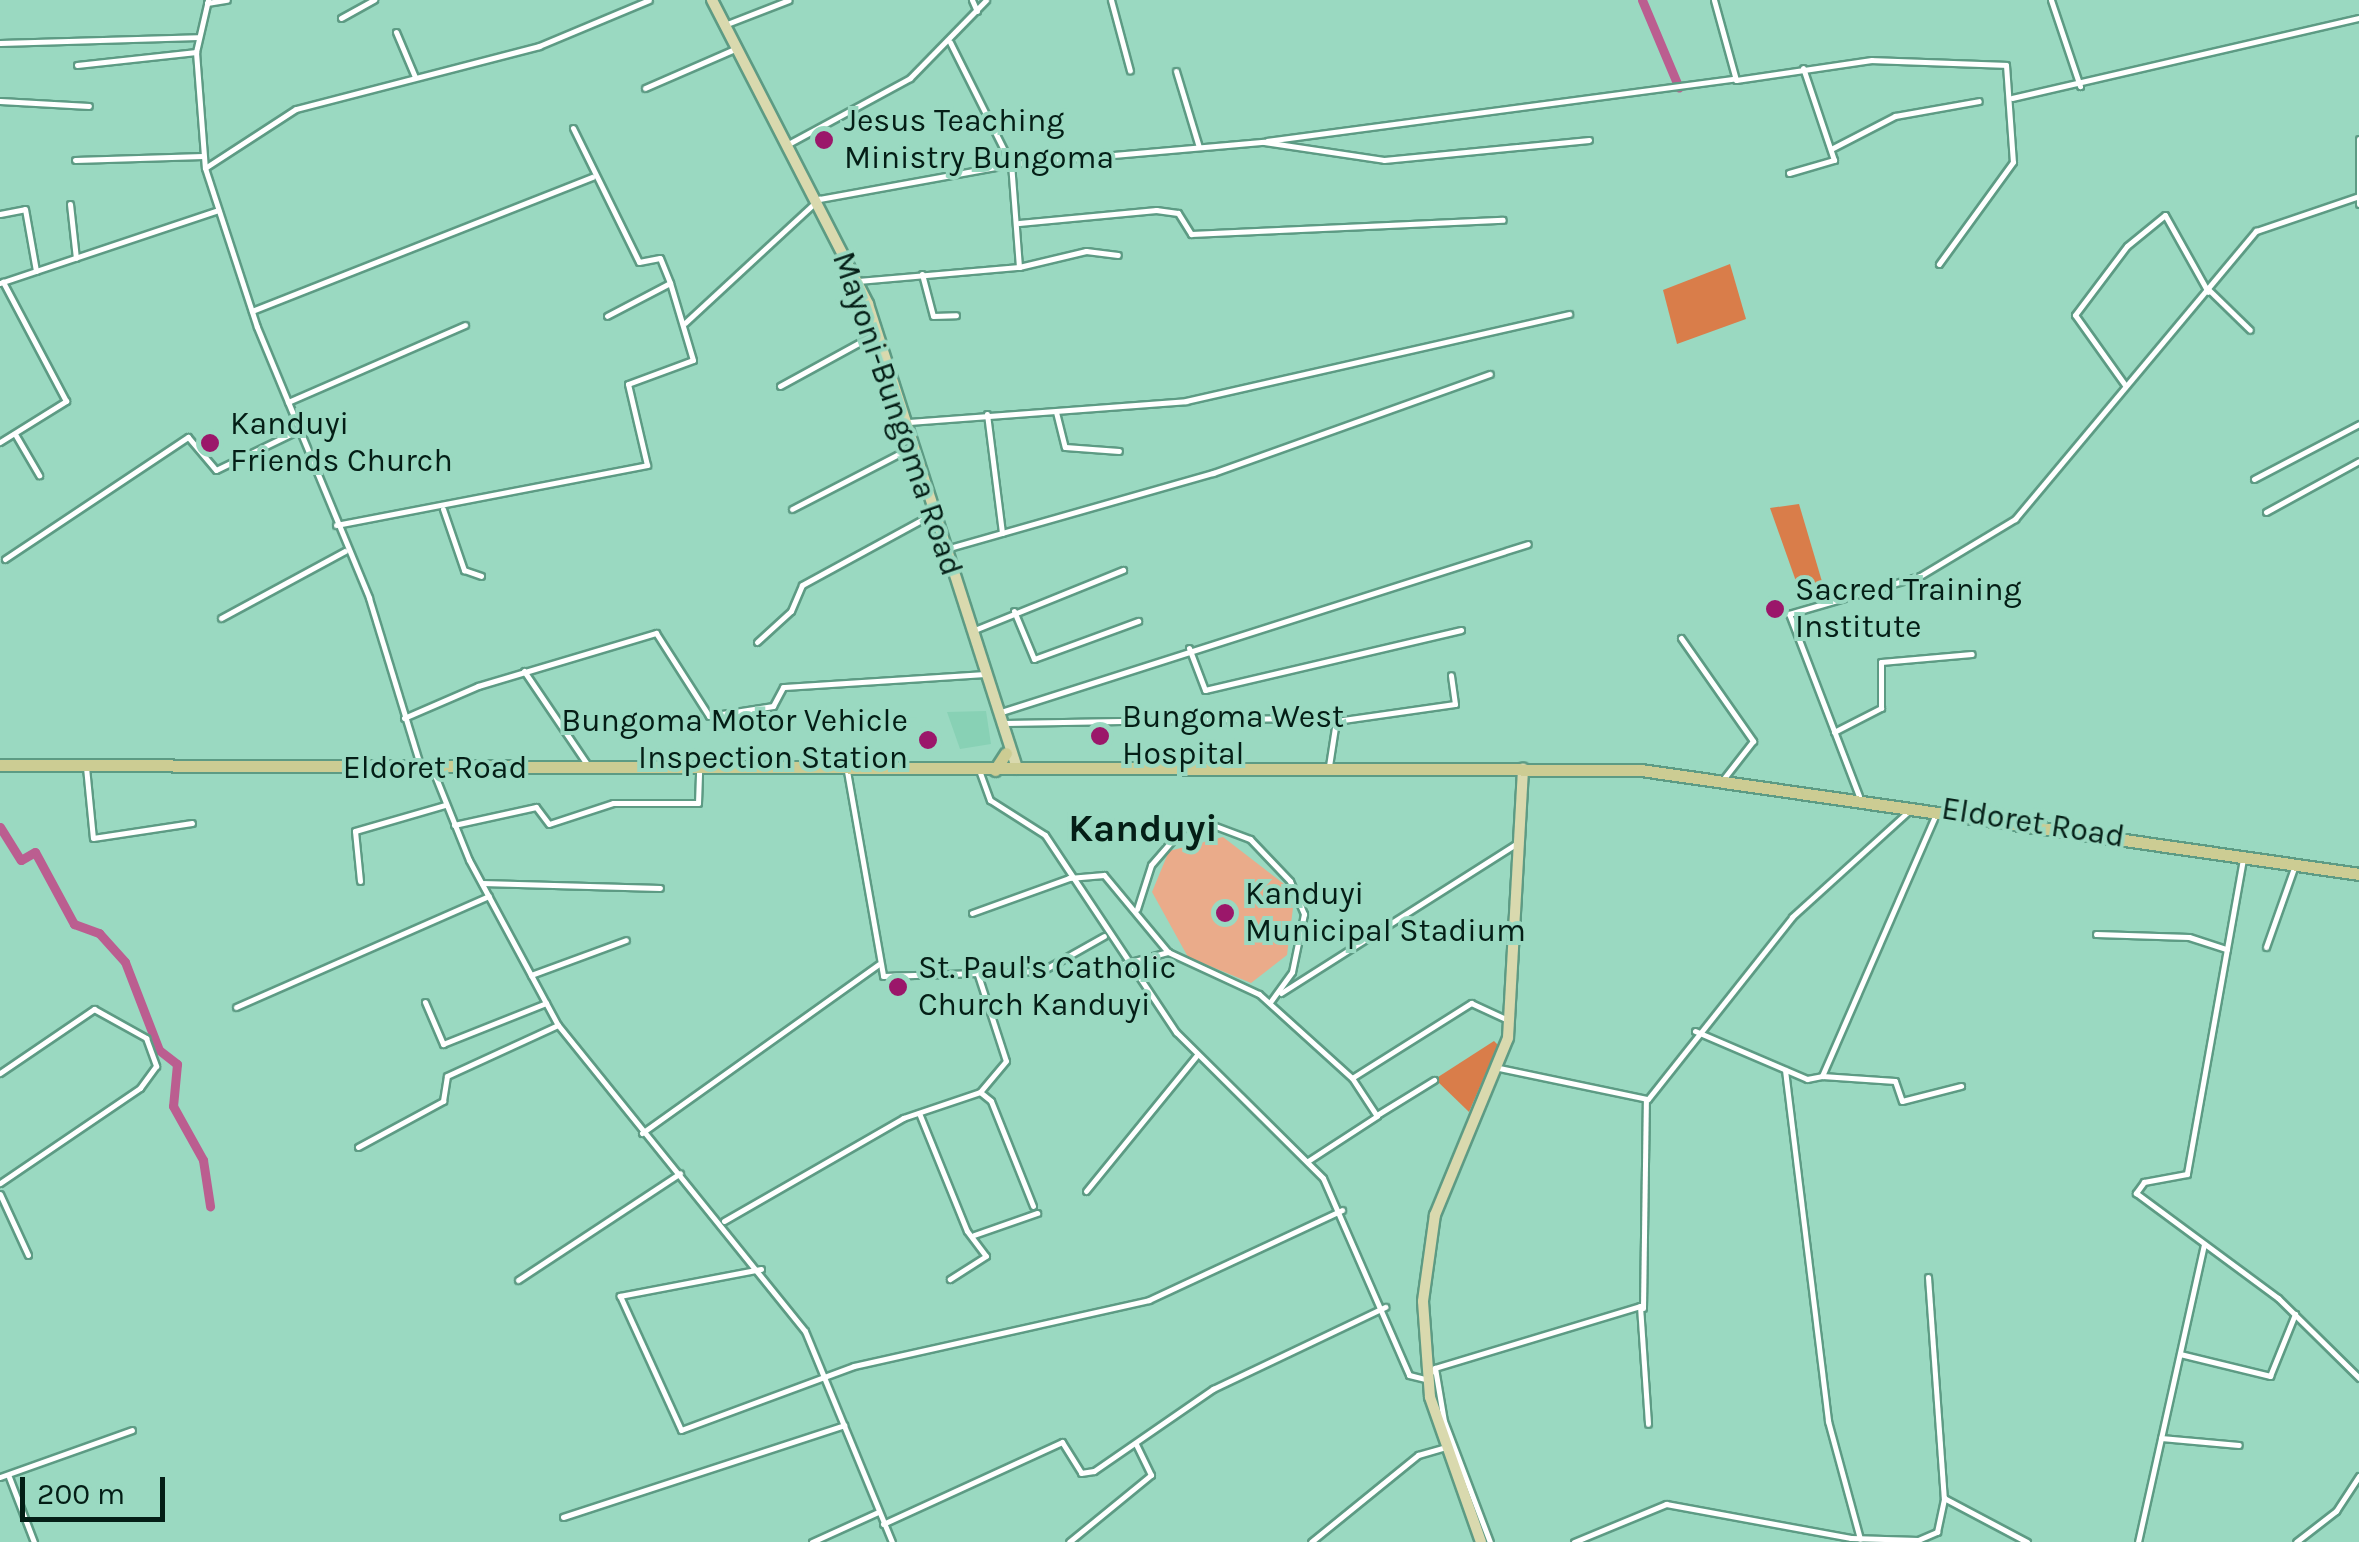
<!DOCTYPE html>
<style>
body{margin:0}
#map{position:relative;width:2359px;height:1542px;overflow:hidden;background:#9ad9c1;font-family:Karla,sans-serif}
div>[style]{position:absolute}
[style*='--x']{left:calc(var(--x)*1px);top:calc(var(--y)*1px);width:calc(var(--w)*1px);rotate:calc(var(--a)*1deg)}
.built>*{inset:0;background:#88d1b5}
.green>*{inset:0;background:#eaab8a}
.forest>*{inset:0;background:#d97d4a}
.river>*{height:9px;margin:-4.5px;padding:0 4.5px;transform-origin:4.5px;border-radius:4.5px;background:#bb5e90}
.roads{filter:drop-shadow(2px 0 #5d9b84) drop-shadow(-2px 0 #5d9b84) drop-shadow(0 2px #5d9b84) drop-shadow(0 -2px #5d9b84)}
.minor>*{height:5px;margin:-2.5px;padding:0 2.5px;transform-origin:2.5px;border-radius:2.5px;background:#fff}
.primary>*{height:10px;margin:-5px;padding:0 5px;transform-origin:5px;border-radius:5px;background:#d9d9ae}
.trunk>*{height:11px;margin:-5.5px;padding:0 5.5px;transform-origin:5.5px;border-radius:5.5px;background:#cccc93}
.dots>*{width:28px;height:28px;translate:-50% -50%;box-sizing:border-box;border:5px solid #9ad9c1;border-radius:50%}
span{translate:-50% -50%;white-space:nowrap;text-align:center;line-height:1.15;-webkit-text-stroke:8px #9ad9c1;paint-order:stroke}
.poi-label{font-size:32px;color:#041e16}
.left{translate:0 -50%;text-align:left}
.right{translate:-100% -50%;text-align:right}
.street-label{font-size:32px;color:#041e16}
.quarter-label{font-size:38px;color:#041e16;font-weight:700}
.scale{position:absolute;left:20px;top:1477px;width:145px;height:45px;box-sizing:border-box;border:5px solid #041e16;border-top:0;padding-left:12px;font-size:30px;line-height:35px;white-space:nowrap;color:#041e16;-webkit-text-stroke:8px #9ad9c1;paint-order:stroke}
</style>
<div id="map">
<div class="built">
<div style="clip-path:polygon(986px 711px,991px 744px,960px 749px,947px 712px)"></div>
</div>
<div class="green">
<div style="clip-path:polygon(1223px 837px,1284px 884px,1293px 908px,1287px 955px,1251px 983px,1188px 957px,1152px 892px,1169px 851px)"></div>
</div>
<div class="forest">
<div style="clip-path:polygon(1730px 264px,1746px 319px,1677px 344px,1663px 290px)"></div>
<div style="clip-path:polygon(1799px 504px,1826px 595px,1803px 601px,1770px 508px)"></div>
<div style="clip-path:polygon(1494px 1041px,1498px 1045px,1469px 1112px,1435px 1079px)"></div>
</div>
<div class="river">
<div style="--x:1642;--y:0;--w:95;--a:67.2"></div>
<div style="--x:0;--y:827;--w:39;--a:58"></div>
<div style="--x:21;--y:860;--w:16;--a:-30"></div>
<div style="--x:35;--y:852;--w:82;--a:61.6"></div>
<div style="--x:74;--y:924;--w:27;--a:20"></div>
<div style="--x:99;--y:933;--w:39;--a:48"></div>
<div style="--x:125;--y:962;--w:94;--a:68.9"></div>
<div style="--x:159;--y:1050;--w:23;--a:38"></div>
<div style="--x:177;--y:1064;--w:42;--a:95.4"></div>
<div style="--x:173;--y:1106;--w:62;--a:60.9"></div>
<div style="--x:203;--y:1160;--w:47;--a:81.3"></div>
</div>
<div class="roads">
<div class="minor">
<div style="--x:208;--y:0;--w:53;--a:103"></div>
<div style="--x:196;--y:52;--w:116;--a:85.6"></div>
<div style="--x:205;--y:168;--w:167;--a:71.9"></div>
<div style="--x:257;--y:327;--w:293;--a:67.5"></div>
<div style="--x:369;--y:598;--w:175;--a:73"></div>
<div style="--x:972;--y:0;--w:12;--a:66"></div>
<div style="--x:1111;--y:0;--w:73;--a:75"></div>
<div style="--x:1714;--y:0;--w:83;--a:74.6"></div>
<div style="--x:1736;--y:80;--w:137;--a:-8.4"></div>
<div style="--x:1872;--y:60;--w:134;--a:2.1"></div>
<div style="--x:2006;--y:65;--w:97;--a:85.9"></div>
<div style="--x:2013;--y:162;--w:126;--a:126"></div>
<div style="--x:2051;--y:0;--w:91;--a:71.4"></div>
<div style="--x:207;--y:3;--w:20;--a:-9"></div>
<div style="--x:341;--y:18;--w:38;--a:-29"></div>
<div style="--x:727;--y:24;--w:66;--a:-21.2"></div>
<div style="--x:396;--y:32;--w:49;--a:67.1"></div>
<div style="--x:0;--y:43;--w:198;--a:-1.7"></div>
<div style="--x:77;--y:65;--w:120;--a:-6.2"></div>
<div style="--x:1176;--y:71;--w:79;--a:73.2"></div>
<div style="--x:645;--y:88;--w:100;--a:-23.5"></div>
<div style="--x:2012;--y:98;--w:356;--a:-13"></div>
<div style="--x:0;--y:101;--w:89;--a:3.2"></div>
<div style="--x:573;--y:128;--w:149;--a:63.8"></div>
<div style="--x:639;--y:262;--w:21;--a:-11"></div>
<div style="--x:660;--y:258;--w:27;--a:68"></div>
<div style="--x:670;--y:283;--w:71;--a:152.4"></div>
<div style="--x:2359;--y:139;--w:65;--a:90"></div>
<div style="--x:1267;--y:141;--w:471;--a:-7.6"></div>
<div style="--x:790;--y:143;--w:136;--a:-28.4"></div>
<div style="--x:910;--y:78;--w:109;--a:-45.7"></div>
<div style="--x:1831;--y:149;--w:72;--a:-27.3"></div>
<div style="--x:1895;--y:116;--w:85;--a:-10.1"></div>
<div style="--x:75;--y:160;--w:128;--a:-1.8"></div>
<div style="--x:205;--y:168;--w:108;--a:-33"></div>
<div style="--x:296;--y:109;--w:251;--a:-14.5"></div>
<div style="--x:539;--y:46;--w:119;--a:-22.7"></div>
<div style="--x:1789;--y:173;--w:47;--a:-16.1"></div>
<div style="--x:1834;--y:160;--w:97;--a:-108.6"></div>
<div style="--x:70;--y:204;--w:54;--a:83.7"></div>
<div style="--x:0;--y:214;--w:25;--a:-11"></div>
<div style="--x:25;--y:209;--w:63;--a:79.9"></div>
<div style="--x:1019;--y:223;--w:138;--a:-5.4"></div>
<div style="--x:1156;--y:210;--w:22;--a:8"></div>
<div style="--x:1178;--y:213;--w:25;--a:58"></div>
<div style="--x:1191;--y:234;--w:312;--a:-2.6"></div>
<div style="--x:1019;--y:267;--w:69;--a:-13.4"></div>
<div style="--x:1086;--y:251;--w:32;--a:7"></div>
<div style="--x:922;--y:274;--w:43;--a:75.3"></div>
<div style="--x:933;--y:316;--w:23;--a:-2"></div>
<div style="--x:858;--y:281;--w:162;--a:-5"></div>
<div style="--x:1019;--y:267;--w:103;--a:-94.4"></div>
<div style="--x:1011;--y:164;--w:136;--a:-116.6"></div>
<div style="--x:0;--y:283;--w:230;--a:-18.5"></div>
<div style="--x:2209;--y:290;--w:57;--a:44.3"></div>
<div style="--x:252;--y:311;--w:366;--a:-21.5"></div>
<div style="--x:685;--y:323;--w:183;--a:-42.8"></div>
<div style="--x:819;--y:199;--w:195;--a:-10.3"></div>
<div style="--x:1011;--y:164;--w:254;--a:-5"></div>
<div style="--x:1264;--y:142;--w:121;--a:8.5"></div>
<div style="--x:1384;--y:160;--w:206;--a:-5.6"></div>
<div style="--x:2125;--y:385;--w:86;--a:-125.5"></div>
<div style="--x:2075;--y:315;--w:86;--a:-53"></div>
<div style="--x:2127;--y:246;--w:49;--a:-39.2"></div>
<div style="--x:2165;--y:215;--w:88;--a:60.8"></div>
<div style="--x:780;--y:386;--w:111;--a:-28.7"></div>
<div style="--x:288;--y:402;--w:193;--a:-23.5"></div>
<div style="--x:1056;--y:412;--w:36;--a:76"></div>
<div style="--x:1065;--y:447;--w:54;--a:4.2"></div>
<div style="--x:987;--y:414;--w:120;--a:82.8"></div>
<div style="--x:908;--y:422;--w:279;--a:-4.3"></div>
<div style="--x:1186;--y:401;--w:393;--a:-12.8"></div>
<div style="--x:15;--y:434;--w:48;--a:59.7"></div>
<div style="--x:0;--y:442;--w:78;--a:-31.8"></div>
<div style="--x:66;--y:401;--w:135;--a:-117.9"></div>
<div style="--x:2254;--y:479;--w:119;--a:-27.6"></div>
<div style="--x:443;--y:509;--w:65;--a:71"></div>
<div style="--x:464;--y:570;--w:18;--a:19"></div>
<div style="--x:792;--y:509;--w:135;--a:-27.3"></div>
<div style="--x:2266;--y:512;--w:106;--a:-28.7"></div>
<div style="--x:336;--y:525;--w:317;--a:-10.9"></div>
<div style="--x:647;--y:465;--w:83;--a:-103.2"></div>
<div style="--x:628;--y:384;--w:69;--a:-20.3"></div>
<div style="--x:693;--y:360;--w:80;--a:-106.6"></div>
<div style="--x:946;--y:549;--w:278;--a:-15.9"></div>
<div style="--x:1213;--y:473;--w:294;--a:-19.7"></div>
<div style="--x:5;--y:559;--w:220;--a:-33.7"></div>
<div style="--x:188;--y:437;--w:43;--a:49.7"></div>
<div style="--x:216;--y:470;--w:92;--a:-25.7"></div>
<div style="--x:1014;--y:611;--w:52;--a:67.4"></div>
<div style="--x:1034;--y:659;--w:111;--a:-20.1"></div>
<div style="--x:221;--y:618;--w:141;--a:-28.4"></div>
<div style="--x:972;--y:631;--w:163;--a:-22"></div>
<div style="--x:1681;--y:638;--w:126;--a:55"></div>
<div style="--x:1753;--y:741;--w:46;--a:127.9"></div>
<div style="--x:757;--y:642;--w:46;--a:-42.4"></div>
<div style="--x:791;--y:611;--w:28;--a:-67"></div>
<div style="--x:802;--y:585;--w:148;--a:-28.6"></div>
<div style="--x:1189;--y:648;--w:45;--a:69.1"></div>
<div style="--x:1205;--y:690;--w:263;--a:-13.2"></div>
<div style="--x:524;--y:671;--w:112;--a:55.9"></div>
<div style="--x:998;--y:713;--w:556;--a:-17.69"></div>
<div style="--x:404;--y:718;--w:81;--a:-23.4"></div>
<div style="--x:478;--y:686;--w:186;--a:-16.6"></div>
<div style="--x:656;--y:633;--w:98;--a:57.4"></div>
<div style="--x:709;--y:716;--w:65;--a:-8.9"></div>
<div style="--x:773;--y:706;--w:21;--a:-62"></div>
<div style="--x:783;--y:687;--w:200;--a:-3.7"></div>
<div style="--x:1005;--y:723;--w:277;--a:-1"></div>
<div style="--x:1834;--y:732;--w:53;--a:-27.1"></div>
<div style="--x:1881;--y:708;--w:46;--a:-90"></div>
<div style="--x:1881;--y:662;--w:91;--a:-5"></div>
<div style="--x:1329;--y:766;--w:46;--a:-81.2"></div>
<div style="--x:1336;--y:721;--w:120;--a:-8.1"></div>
<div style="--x:1455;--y:704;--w:29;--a:-98"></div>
<div style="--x:86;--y:767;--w:71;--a:84.4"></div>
<div style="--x:93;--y:838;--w:100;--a:-8.6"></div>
<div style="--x:432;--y:768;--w:99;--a:68.1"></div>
<div style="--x:469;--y:860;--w:187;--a:61.7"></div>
<div style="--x:558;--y:1025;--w:393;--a:51.1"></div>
<div style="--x:805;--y:1331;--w:228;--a:67.6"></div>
<div style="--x:979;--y:770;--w:32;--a:70"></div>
<div style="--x:990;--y:800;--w:65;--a:32.5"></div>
<div style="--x:1045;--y:835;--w:237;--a:56.4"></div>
<div style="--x:1176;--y:1032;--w:207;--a:44.8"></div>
<div style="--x:1323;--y:1178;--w:215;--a:66.4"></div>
<div style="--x:1409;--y:1375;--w:16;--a:14"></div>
<div style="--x:1425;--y:1379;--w:15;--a:-48"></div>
<div style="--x:1435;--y:1368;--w:214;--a:-16.8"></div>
<div style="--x:1640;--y:1306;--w:118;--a:86.1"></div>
<div style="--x:847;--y:771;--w:208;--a:80"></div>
<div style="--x:883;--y:976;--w:159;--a:-1.8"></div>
<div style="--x:1042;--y:971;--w:71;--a:-29.4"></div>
<div style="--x:1859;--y:796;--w:195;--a:-111"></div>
<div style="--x:1789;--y:614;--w:136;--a:-16.2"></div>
<div style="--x:1920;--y:576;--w:111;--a:-31"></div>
<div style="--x:2015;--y:519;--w:376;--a:-50.1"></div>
<div style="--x:2256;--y:231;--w:106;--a:-18.8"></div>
<div style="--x:454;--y:825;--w:84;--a:-12.4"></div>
<div style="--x:536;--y:807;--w:21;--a:53"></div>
<div style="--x:549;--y:824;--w:67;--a:-18.2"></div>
<div style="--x:613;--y:803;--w:85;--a:0"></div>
<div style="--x:698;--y:803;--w:33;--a:-88"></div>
<div style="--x:2243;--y:859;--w:320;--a:100.1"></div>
<div style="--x:2187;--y:1174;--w:44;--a:169.5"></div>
<div style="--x:2144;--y:1182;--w:14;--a:126"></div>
<div style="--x:2136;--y:1193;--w:177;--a:36.5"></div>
<div style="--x:2278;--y:1298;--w:114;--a:44.6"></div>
<div style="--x:360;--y:881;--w:50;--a:-95.7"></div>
<div style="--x:355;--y:831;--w:94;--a:-16.1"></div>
<div style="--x:482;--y:883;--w:178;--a:1.6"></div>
<div style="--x:1137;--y:909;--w:46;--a:-72.3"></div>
<div style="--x:1151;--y:865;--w:49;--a:-49.1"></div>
<div style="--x:1183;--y:828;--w:27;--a:-8"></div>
<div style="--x:1210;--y:824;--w:43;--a:20.6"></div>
<div style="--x:1250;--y:839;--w:58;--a:46.4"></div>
<div style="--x:1290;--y:881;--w:36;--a:67"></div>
<div style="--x:1304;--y:914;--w:59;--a:101.7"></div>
<div style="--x:1292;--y:972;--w:36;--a:126"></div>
<div style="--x:972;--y:913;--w:103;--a:-19.8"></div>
<div style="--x:1069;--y:878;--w:35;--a:-5"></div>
<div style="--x:1104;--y:875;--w:100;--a:50.3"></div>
<div style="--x:2096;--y:934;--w:93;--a:1.8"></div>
<div style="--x:2189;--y:937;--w:40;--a:18"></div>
<div style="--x:2266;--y:947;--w:87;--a:-70.5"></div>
<div style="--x:1123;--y:964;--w:47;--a:-14.9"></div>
<div style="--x:1168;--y:952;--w:100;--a:24.8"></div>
<div style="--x:1259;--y:994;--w:125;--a:42.1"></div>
<div style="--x:1352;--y:1078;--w:45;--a:56.7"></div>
<div style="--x:1377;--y:1116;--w:82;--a:146.9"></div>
<div style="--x:531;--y:975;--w:101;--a:-20.2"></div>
<div style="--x:978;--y:975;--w:90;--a:72"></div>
<div style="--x:1006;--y:1061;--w:40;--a:130"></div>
<div style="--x:1281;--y:993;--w:282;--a:-32.4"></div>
<div style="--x:425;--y:1002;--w:46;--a:66.8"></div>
<div style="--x:443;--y:1044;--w:111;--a:-21.7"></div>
<div style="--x:236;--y:1007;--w:276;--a:-23.7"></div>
<div style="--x:1695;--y:1031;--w:122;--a:23.2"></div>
<div style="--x:1807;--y:1079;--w:15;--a:-11"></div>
<div style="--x:1822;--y:1076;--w:283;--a:-66.5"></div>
<div style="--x:1499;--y:1068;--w:152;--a:11.8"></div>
<div style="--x:1648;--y:1099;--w:232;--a:-51.6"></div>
<div style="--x:1792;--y:917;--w:159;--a:-42.2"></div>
<div style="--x:1785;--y:1070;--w:354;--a:83"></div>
<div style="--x:1828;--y:1421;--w:122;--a:74.8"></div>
<div style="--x:0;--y:1073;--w:114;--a:-34.2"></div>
<div style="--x:94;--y:1009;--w:60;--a:29.1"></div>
<div style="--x:146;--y:1038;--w:30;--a:70"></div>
<div style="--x:156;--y:1066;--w:27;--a:126"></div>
<div style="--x:140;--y:1088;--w:169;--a:145.8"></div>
<div style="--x:1822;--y:1076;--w:73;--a:3.9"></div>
<div style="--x:1895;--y:1081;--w:21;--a:71"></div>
<div style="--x:1902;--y:1101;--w:61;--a:-14.3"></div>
<div style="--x:1352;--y:1078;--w:141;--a:-32.2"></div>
<div style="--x:1471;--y:1003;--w:43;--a:24.8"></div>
<div style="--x:919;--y:1113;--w:127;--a:67.9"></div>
<div style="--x:967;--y:1231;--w:31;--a:53"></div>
<div style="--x:986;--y:1256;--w:43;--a:147.4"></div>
<div style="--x:1377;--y:1115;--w:67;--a:-31.6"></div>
<div style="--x:642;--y:1133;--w:291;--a:-35.5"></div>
<div style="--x:358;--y:1147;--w:97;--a:-28.4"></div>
<div style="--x:443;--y:1101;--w:25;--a:-81"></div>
<div style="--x:447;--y:1076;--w:122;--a:-24.7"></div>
<div style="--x:1086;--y:1191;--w:176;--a:-50.8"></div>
<div style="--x:0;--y:1194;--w:67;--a:65.3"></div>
<div style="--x:724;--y:1221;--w:207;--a:-29.9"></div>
<div style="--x:903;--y:1118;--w:81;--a:-18.7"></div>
<div style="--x:980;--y:1092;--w:14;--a:39"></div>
<div style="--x:991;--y:1101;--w:113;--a:68.2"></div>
<div style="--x:974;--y:1235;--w:67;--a:-19.2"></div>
<div style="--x:761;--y:1269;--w:144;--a:169.2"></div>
<div style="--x:620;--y:1296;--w:147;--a:65.5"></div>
<div style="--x:681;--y:1430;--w:184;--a:-20.3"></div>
<div style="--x:854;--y:1366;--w:302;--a:-12.6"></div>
<div style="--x:1149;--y:1300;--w:213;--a:-25"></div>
<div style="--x:1928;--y:1277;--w:222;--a:85.9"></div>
<div style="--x:518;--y:1280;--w:194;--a:-33.4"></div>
<div style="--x:1643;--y:1308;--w:207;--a:-89.2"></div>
<div style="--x:2180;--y:1354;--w:93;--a:13.7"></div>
<div style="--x:2270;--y:1376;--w:67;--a:-68"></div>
<div style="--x:1435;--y:1368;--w:54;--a:80.4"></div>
<div style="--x:1444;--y:1421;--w:129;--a:69.2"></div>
<div style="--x:2161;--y:1438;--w:78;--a:5.1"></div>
<div style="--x:0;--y:1477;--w:140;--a:-19.6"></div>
<div style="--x:9;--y:1477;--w:70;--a:69"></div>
<div style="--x:563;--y:1517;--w:296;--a:-18.1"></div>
<div style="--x:883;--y:1524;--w:197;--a:-24.6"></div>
<div style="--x:1062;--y:1442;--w:36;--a:58"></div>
<div style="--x:1081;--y:1473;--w:13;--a:-9"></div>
<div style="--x:1094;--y:1471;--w:145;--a:-34.6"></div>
<div style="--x:1213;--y:1389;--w:191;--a:-25.5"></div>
<div style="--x:812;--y:1542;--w:72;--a:-24.4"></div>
<div style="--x:1069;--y:1542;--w:106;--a:-39.3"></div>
<div style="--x:1151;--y:1475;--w:34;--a:-116"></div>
<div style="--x:1311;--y:1542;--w:138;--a:-39.1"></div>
<div style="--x:1418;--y:1455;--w:25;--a:-16"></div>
<div style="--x:1574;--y:1542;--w:100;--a:-22.4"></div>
<div style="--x:1666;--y:1504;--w:188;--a:10.4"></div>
<div style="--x:1851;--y:1538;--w:67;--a:1.7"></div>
<div style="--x:1918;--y:1540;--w:21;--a:-23"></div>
<div style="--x:1937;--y:1532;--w:35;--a:-78"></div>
<div style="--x:1944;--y:1498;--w:94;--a:27.9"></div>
<div style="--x:2138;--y:1542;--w:305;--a:-77.5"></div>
<div style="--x:2296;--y:1542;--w:51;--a:-37.8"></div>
<div style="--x:2336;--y:1511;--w:42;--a:-56.7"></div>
</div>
<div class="primary">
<div style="--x:712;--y:0;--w:342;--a:62.8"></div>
<div style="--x:868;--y:304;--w:488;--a:72.2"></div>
<div style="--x:1481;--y:1542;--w:154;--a:-109.4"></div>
<div style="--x:1430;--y:1397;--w:96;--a:-94.2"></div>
<div style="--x:1423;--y:1301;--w:87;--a:-82.1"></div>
<div style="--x:1435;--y:1215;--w:191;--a:-67.6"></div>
<div style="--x:1508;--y:1038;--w:270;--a:-86.8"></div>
</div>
<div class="trunk">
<div style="--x:0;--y:765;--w:1641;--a:0.17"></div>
<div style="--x:1641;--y:770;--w:725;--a:8.24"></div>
<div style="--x:995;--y:770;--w:20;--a:-57"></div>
</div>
</div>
<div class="dots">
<div style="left:824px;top:140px;background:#9b176a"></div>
<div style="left:210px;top:443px;background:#9b176a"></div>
<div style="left:1775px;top:609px;background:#9b176a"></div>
<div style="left:1100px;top:736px;background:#9b176a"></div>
<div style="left:928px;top:740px;background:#9b176a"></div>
<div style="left:1225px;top:913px;background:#9b176a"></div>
<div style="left:898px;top:987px;background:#9b176a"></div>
</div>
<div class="poi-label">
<span class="left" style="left:844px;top:140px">Jesus Teaching<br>Ministry Bungoma</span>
<span class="left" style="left:230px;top:443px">Kanduyi<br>Friends Church</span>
<span class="left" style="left:1795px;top:609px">Sacred Training<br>Institute</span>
<span class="left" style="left:1122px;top:736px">Bungoma West<br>Hospital</span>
<span class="right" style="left:908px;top:740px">Bungoma Motor Vehicle<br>Inspection Station</span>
<span class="left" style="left:1245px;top:913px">Kanduyi<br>Municipal Stadium</span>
<span class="left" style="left:918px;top:987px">St. Paul's Catholic<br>Church Kanduyi</span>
</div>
<div class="street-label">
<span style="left:897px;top:414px;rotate:71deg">Mayoni-Bungoma Road</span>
<span style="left:435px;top:768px">Eldoret Road</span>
<span style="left:2033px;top:823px;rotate:9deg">Eldoret Road</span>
</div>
<div class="quarter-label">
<span style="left:1143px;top:829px">Kanduyi</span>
</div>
<div class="scale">200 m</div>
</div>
